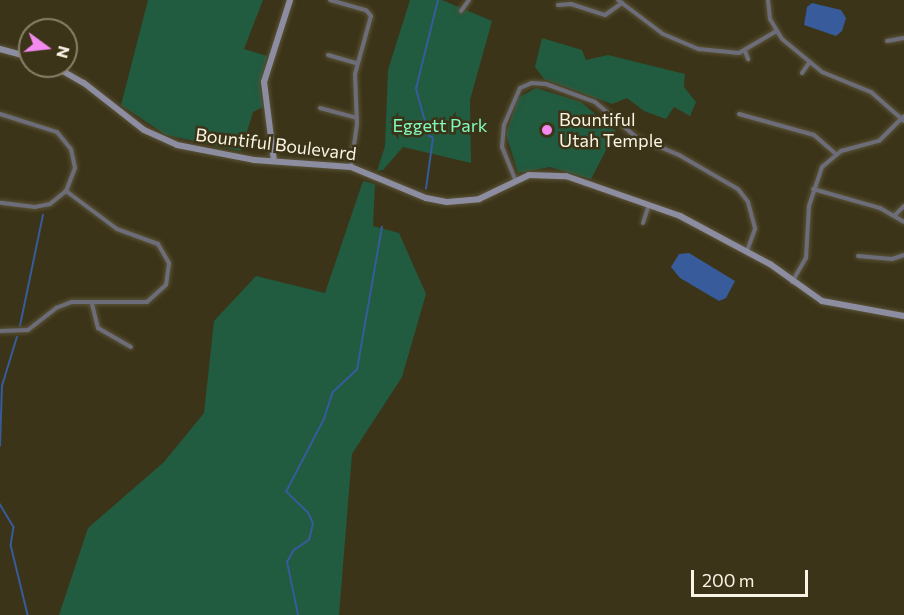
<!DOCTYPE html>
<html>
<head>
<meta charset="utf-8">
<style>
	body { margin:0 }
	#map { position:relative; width:904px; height:615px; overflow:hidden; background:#3c3418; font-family:Commissioner,sans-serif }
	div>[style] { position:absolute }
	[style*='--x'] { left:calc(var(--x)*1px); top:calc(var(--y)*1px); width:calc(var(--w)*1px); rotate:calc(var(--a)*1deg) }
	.green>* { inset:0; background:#215b40 }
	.water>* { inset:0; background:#375b9b }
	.stream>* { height:1.5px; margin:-0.75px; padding:0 0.75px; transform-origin:0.75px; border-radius:0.75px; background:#375b9b }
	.roads { filter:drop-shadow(0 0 2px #5a5338) drop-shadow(0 0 2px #5a5338) }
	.street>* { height:4px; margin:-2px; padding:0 2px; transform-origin:2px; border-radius:2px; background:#6d6d7a }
	.secondary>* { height:6px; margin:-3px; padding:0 3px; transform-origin:3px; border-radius:3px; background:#8d8da1 }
	.dots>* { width:16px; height:16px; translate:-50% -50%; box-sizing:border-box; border:3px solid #3c3418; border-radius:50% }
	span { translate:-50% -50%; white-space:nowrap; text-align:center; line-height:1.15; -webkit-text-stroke:5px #3c3418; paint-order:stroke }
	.poi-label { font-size:18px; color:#f9f4e3 }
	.left { translate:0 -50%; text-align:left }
	.park-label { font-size:18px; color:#81fcbf }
	.street-label { font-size:18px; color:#f9f4e3 }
	.north { position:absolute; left:18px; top:18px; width:60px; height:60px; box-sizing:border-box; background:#3c3418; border:2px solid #888169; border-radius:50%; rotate:105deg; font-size:16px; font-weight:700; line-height:24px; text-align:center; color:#f9f4e3 }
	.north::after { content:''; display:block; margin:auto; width:21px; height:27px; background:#f489f0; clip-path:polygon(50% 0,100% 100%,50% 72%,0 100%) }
	.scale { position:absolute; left:691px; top:570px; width:117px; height:27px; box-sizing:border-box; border:3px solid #f9f4e3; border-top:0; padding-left:8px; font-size:18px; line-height:21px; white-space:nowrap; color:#f9f4e3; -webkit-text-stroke:4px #3c3418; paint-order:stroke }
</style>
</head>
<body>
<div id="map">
	<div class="green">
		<i style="clip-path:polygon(148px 0,263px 0,244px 49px,267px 56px,260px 85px,263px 107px,253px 112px,241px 151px,166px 135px,121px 105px)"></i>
		<i style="clip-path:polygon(410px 0,442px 0,492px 21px,470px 100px,471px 163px,403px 147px,383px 170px,377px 171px,385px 146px,388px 70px)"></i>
		<i style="clip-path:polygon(542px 38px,582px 50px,586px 60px,608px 55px,685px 74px,684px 87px,696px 102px,690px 116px,674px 107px,666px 119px,644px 111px,627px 98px,612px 104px,544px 79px,535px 67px)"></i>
		<i style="clip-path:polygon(536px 88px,581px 102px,616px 131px,591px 179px,550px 167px,518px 173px,506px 134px,518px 98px)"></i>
		<i style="clip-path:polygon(363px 181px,375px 184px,373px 226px,399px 233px,426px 294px,402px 377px,352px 454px,339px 615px,59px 615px,88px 528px,164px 462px,204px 413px,214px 321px,256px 276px,325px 293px)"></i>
	</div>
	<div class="water">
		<i style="clip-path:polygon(812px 3px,841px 10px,846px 18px,842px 31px,836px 36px,804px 25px,807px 7px)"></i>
		<i style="clip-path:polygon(689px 253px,735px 281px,726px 298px,719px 301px,680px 278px,671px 267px,679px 254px)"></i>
	</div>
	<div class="stream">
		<i style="--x:426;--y:189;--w:51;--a:-82.2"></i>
		<i style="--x:433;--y:138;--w:4;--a:-153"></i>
		<i style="--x:429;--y:136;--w:49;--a:-105.5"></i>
		<i style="--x:416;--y:89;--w:92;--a:-76.1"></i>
		<i style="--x:20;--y:326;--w:113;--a:-78.3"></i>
		<i style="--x:0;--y:446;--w:60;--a:-88.1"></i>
		<i style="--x:2;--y:386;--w:51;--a:-73"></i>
		<i style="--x:0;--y:504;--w:27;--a:59"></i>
		<i style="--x:14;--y:527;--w:18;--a:99"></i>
		<i style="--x:11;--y:545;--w:72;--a:76.3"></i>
		<i style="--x:298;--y:615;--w:54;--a:-101.7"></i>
		<i style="--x:287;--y:562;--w:14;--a:-60"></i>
		<i style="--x:294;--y:550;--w:18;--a:-34"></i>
		<i style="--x:309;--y:540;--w:16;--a:-76"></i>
		<i style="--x:313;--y:524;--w:12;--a:-114"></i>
		<i style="--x:308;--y:513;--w:30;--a:-136"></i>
		<i style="--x:286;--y:492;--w:82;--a:-62.5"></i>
		<i style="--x:324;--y:419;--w:28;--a:-72"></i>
		<i style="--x:333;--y:392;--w:33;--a:-43"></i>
		<i style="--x:357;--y:370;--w:145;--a:-80.1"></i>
	</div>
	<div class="roads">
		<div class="street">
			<i style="--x:330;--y:0;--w:37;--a:16"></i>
			<i style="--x:366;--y:10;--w:8;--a:50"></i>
			<i style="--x:371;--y:16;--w:60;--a:105.4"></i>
			<i style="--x:355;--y:74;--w:50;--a:87.7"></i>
			<i style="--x:357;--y:124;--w:42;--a:98.1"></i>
			<i style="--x:618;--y:0;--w:56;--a:37.1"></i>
			<i style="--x:663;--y:34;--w:39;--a:23"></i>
			<i style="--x:699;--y:49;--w:40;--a:5.7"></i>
			<i style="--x:739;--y:53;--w:42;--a:-30.3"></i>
			<i style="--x:768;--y:0;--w:19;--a:84"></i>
			<i style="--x:770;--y:19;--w:23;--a:59"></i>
			<i style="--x:782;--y:39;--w:52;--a:39.5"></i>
			<i style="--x:822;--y:72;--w:53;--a:22.2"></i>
			<i style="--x:871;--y:92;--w:44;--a:41.3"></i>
			<i style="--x:558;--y:5;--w:13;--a:-4"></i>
			<i style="--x:571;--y:4;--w:36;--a:18"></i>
			<i style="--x:605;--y:15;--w:21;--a:-35"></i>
			<i style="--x:461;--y:11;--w:14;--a:-54"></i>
			<i style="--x:887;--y:41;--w:17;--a:-10"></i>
			<i style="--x:745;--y:51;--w:9;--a:69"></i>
			<i style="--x:328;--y:55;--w:29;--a:16"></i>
			<i style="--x:802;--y:73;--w:12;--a:-55"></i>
			<i style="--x:320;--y:108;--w:38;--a:15"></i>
			<i style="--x:0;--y:114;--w:60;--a:17.5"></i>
			<i style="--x:57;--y:132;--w:22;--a:51"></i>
			<i style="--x:71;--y:149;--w:19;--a:78"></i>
			<i style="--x:75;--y:168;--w:25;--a:111"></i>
			<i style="--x:66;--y:191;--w:21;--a:141"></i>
			<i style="--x:50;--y:204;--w:15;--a:169"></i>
			<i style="--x:35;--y:207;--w:35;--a:-173"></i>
			<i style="--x:739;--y:114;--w:78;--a:15.6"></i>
			<i style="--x:814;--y:135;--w:29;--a:41"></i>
			<i style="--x:515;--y:179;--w:35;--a:-112"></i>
			<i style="--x:502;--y:147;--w:22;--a:-85"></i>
			<i style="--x:504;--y:125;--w:40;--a:-66.6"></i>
			<i style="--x:520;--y:88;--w:13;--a:-23"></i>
			<i style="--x:532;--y:83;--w:14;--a:4"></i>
			<i style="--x:546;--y:84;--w:52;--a:20.2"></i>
			<i style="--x:595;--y:102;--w:54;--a:40.5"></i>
			<i style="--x:636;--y:137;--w:47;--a:22.7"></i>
			<i style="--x:679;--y:155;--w:68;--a:30"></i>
			<i style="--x:738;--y:189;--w:16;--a:52"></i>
			<i style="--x:748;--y:202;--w:28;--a:75"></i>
			<i style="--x:755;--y:229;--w:23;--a:110"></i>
			<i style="--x:813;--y:189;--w:70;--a:15.8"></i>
			<i style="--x:880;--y:208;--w:28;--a:30"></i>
			<i style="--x:895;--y:215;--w:13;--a:-45"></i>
			<i style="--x:643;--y:223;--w:19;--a:-72"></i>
			<i style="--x:858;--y:256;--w:34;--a:5"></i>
			<i style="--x:892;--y:259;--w:13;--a:-18"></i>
			<i style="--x:792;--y:282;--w:28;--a:-60"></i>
			<i style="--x:806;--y:258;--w:52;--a:-86.7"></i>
			<i style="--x:809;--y:206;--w:41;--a:-71.6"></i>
			<i style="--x:822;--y:167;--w:25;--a:-40"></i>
			<i style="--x:841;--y:151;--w:39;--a:-15"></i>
			<i style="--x:879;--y:141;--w:35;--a:-45"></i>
			<i style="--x:92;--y:304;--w:25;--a:76"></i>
			<i style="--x:98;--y:328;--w:38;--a:30"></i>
			<i style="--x:0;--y:331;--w:28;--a:-2"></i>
			<i style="--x:28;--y:330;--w:36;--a:-38"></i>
			<i style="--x:56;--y:308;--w:17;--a:-21"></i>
			<i style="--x:72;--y:302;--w:75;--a:0"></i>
			<i style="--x:147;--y:302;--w:25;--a:-42"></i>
			<i style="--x:166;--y:285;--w:22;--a:-82"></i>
			<i style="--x:169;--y:263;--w:22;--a:-120"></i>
			<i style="--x:158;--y:244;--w:44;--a:-159.9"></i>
			<i style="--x:117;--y:229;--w:64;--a:-143.3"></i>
		</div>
		<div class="secondary">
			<i style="--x:0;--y:49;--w:31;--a:15"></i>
			<i style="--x:54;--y:66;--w:34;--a:30"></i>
			<i style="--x:84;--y:83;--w:76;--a:38.1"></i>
			<i style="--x:144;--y:130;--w:36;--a:24"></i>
			<i style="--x:177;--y:145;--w:78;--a:11"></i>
			<i style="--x:254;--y:160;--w:97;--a:4.1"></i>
			<i style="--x:351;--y:167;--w:81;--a:22.5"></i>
			<i style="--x:426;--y:198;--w:21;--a:11"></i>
			<i style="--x:447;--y:202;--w:32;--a:-5"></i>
			<i style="--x:479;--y:199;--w:55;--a:-25.6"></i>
			<i style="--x:529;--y:175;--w:37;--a:2"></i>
			<i style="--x:566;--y:176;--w:121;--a:19.3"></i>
			<i style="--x:680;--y:216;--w:102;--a:28.1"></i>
			<i style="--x:770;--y:264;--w:64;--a:35.4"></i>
			<i style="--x:822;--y:301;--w:83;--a:10.4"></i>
			<i style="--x:274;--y:161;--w:80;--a:-97.2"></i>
			<i style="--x:264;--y:82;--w:86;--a:-72.4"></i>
		</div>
	</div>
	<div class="dots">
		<i style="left:547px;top:130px;background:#f489f0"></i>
	</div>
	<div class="poi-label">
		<span class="left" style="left:559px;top:130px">Bountiful<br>Utah Temple</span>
	</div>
	<div class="park-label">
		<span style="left:440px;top:125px">Eggett Park</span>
	</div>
	<div class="street-label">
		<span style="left:276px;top:144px;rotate:7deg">Bountiful Boulevard</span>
	</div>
	<div class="north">N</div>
	<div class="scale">200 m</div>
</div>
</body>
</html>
